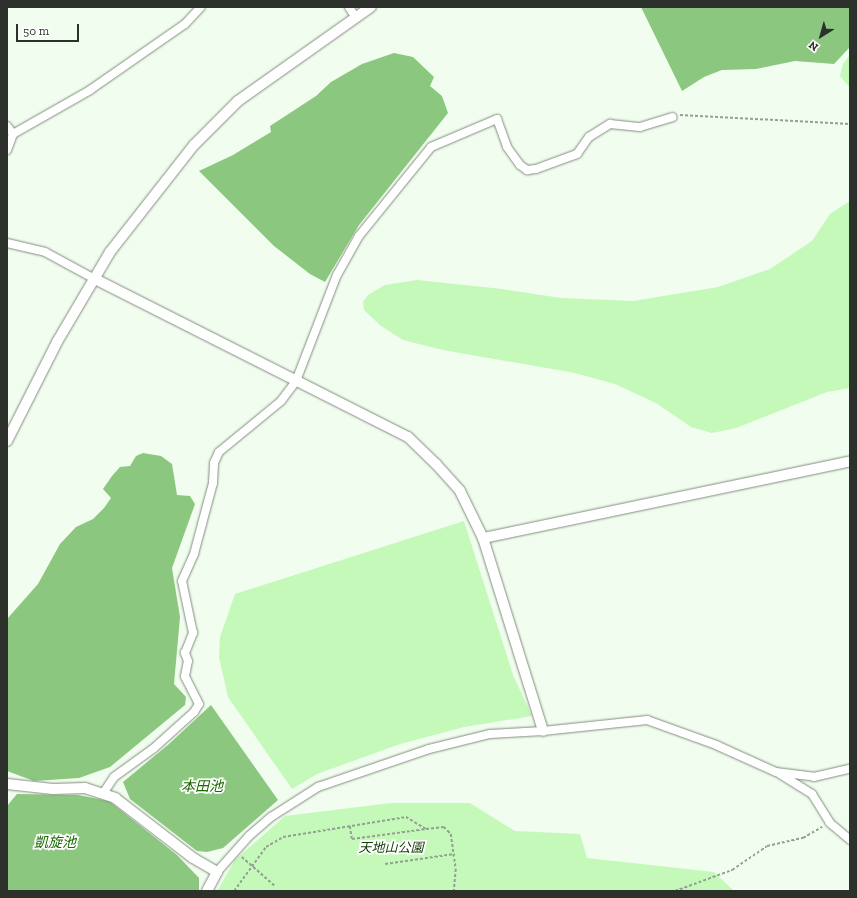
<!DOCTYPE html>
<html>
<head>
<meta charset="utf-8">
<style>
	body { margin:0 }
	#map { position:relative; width:857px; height:898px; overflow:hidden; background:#f1fdee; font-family:"Zilla Slab","Noto Sans JP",serif }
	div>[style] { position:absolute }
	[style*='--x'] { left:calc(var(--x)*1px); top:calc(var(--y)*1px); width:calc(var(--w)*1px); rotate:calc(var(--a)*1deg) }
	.green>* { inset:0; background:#c4f9b9 }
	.water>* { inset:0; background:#8bc77f }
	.path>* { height:1.5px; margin-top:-0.75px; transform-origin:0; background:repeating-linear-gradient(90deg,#969f94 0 3px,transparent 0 5px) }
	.roads { filter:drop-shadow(0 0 1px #828d80) drop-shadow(0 0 1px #828d80) }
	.minor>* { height:8px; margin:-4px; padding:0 4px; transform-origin:4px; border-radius:4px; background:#fff }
	.tertiary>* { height:10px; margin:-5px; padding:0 5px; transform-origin:5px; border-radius:5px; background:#fff }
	span { translate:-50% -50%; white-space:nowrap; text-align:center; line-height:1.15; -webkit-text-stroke:3.5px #fff; paint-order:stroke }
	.park-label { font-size:13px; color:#113a07; font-style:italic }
	.water-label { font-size:14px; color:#1a6a00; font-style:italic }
	.frame { position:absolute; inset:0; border:8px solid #2c312b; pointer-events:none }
	.north { position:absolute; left:801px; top:16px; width:40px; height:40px; -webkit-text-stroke:3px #fff; paint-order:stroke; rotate:217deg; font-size:11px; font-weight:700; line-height:16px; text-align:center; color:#2c312b }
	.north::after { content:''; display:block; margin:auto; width:14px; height:18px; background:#2c312b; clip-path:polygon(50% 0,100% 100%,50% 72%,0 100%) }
	.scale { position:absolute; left:16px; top:24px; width:63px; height:18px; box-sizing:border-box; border:2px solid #2c312b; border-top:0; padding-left:5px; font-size:12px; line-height:14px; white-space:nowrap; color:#2c312b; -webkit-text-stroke:3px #fff; paint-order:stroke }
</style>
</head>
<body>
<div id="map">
	<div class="green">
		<i style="clip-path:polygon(850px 55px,850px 88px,840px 76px,843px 64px)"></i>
		<i style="clip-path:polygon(850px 201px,850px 388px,827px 392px,736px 428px,712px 433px,691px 427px,656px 403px,615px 384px,575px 373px,443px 350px,403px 340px,381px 326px,364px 310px,363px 302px,368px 295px,385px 285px,417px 280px,502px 289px,561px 298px,633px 301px,718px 287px,770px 269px,812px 241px,830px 214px)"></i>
		<i style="clip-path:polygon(464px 521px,513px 675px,532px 716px,464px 727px,400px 744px,317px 774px,292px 789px,228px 697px,219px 657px,220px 637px,235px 594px)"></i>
		<i style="clip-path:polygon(391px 803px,470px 803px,515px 831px,580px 834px,587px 858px,714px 872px,734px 891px,217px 891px,235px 860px,285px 816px)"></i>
	</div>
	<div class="water">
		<i style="clip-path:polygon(641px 7px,850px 7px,850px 47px,834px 64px,795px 61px,756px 69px,722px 70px,704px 77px,682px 91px)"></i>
		<i style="clip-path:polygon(394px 53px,413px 57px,434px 77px,430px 86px,442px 96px,448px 113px,359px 225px,325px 282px,310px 274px,274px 246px,199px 171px,233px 155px,271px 132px,270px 126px,316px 96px,331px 82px,362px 64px)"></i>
		<i style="clip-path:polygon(143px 453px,161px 456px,172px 464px,177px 495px,190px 496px,195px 504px,172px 568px,180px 617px,174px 684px,186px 697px,185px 705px,110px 767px,79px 778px,34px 781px,7px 771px,7px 619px,38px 584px,60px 544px,76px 527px,93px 519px,104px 508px,111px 498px,103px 489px,112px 476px,120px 467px,130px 466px,136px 456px)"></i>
		<i style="clip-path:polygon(211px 705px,278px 800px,223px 848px,207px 852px,197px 851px,130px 799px,123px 782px,169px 744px)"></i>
		<i style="clip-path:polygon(17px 794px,78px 795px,109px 801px,177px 855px,199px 878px,199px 891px,7px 891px,7px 806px)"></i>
	</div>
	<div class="path">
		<i style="--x:680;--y:115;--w:170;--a:3"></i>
		<i style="--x:350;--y:826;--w:13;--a:81"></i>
		<i style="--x:352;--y:839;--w:75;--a:-7.7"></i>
		<i style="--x:242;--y:857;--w:44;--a:41.3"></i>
		<i style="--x:385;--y:864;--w:70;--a:-8.2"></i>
		<i style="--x:234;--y:891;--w:54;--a:-54"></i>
		<i style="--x:266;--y:847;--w:20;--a:-30"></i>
		<i style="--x:283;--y:837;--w:125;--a:-9.2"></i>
		<i style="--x:406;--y:817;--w:23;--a:31"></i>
		<i style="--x:426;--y:829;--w:18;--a:-6"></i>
		<i style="--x:444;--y:827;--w:10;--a:45"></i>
		<i style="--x:451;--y:834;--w:35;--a:82"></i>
		<i style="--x:456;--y:869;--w:22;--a:95"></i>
		<i style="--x:675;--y:891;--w:61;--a:-20.2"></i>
		<i style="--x:732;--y:870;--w:42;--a:-34.4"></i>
		<i style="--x:767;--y:846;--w:37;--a:-13"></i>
		<i style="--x:803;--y:838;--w:22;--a:-30"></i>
	</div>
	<div class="roads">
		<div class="minor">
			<i style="--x:349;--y:7;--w:13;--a:58"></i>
			<i style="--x:7;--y:126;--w:10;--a:53"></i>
			<i style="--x:7;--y:150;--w:17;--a:-69"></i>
			<i style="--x:13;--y:134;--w:89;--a:-29.7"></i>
			<i style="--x:90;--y:90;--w:116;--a:-34.8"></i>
			<i style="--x:185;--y:24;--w:23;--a:-47"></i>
			<i style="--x:7;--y:243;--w:39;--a:13"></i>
			<i style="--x:45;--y:252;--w:55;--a:28.4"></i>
			<i style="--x:780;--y:774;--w:38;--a:32"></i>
			<i style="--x:812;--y:794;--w:34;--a:58"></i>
			<i style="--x:830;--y:823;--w:26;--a:40"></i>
			<i style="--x:104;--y:792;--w:18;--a:-56"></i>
			<i style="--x:114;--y:777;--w:49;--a:-35.9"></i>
			<i style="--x:154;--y:748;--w:54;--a:-42"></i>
			<i style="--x:194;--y:712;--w:9;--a:-58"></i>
			<i style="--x:199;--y:704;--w:31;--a:-117"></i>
			<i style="--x:185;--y:676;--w:15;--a:-79"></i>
			<i style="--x:188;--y:661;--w:9;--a:-111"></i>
			<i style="--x:185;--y:653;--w:22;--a:-68"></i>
			<i style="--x:193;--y:633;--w:53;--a:-101.9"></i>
			<i style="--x:182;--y:581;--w:30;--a:-66"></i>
			<i style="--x:194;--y:554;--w:31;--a:-75"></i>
			<i style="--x:202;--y:524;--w:42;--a:-75"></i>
			<i style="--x:213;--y:483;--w:20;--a:-87"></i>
			<i style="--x:214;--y:463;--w:12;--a:-66"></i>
			<i style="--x:219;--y:452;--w:80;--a:-39.4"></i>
			<i style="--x:281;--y:401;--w:25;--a:-53"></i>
			<i style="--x:296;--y:381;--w:114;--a:-68.9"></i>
			<i style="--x:337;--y:275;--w:45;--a:-60.6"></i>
			<i style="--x:359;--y:236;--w:114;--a:-51"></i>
			<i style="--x:431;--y:147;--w:72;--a:-23"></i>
			<i style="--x:497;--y:119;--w:30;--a:70"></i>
			<i style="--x:507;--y:147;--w:22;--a:54"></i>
			<i style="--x:520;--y:165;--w:9;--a:36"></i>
			<i style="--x:527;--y:170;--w:9;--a:-6"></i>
			<i style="--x:536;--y:169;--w:44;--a:-20.1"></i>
			<i style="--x:577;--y:154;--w:21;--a:-55"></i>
			<i style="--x:589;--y:137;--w:25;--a:-32"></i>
			<i style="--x:610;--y:124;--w:30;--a:6"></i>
			<i style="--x:640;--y:127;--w:34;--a:-17"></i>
			<i style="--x:217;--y:872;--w:48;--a:-48.4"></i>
			<i style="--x:249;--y:836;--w:29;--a:-41"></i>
			<i style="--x:271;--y:817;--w:56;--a:-32.6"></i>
			<i style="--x:318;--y:787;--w:117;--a:-18.9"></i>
			<i style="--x:429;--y:749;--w:63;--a:-13.8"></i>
			<i style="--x:490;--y:734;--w:53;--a:-3.2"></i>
			<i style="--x:543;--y:731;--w:105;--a:-6"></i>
			<i style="--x:647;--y:720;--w:73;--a:19.9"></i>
			<i style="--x:716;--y:745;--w:66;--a:24.2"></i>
			<i style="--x:776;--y:772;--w:38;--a:7"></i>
			<i style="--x:814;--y:777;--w:37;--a:-13"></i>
		</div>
		<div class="tertiary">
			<i style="--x:93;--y:278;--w:353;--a:26.8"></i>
			<i style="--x:408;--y:437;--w:39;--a:44"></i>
			<i style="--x:436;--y:464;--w:36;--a:48"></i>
			<i style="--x:460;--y:491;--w:52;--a:63.9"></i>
			<i style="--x:483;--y:538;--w:202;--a:72.7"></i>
			<i style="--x:7;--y:441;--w:111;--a:-63.2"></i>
			<i style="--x:57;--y:342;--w:104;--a:-59.5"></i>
			<i style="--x:110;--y:252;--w:136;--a:-51.9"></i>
			<i style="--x:194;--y:145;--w:62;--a:-45"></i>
			<i style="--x:238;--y:101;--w:163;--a:-35.3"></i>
			<i style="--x:483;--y:538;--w:375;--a:-11.8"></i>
			<i style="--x:7;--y:784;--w:46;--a:6.2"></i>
			<i style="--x:53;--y:789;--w:32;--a:-2"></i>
			<i style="--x:85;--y:788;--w:32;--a:18"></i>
			<i style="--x:115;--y:798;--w:98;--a:37.6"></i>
			<i style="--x:193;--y:858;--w:28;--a:30"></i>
			<i style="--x:217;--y:872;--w:21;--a:118"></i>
		</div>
	</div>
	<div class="park-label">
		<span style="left:391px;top:848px">天地山公園</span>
	</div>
	<div class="water-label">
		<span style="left:202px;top:787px">本田池</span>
		<span style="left:55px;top:843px">凱旋池</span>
	</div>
	<div class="frame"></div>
	<div class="north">N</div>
	<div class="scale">50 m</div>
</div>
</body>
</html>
